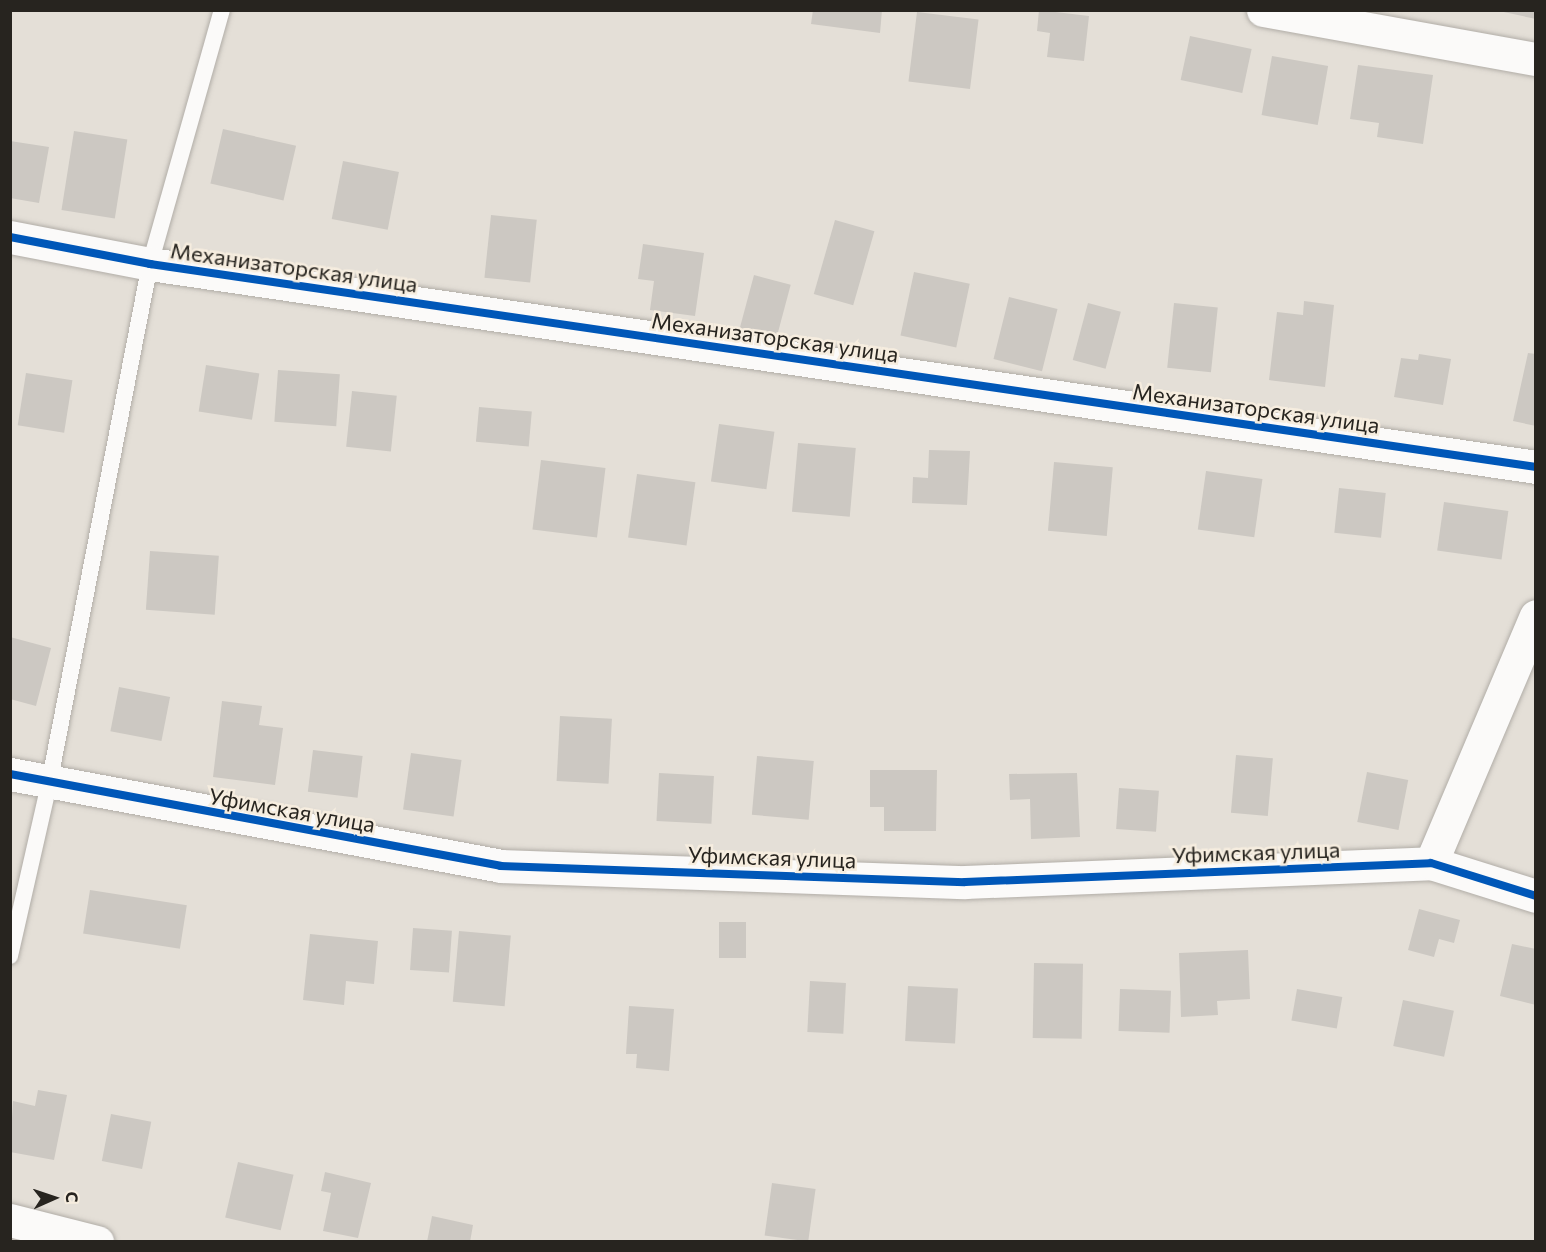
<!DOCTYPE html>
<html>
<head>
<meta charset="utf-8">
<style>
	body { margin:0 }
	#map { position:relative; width:1546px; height:1252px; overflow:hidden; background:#e4dfd7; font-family:Commissioner,sans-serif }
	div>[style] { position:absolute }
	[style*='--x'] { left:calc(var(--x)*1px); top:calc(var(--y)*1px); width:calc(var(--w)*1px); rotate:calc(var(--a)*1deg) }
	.building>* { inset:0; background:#ccc8c2; transform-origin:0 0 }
	.roads { filter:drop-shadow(0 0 2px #b1ada7) drop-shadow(0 0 2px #b1ada7) }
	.lane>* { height:16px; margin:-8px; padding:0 8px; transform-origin:8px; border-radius:8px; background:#fbfaf9 }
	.street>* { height:33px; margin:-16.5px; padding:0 16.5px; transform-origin:16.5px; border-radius:16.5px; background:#fbfaf9 }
	.secondary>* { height:33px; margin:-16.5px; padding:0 16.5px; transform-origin:16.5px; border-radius:16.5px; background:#fbfaf9 }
	.cycleway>* { height:8px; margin:-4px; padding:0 4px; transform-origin:4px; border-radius:4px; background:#0057b8 }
	span { translate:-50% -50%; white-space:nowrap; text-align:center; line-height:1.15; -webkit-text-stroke:5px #f6eddf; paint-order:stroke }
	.street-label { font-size:22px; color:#27241f }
	.frame { position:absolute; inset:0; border:12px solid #27241f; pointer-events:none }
	.north { position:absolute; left:24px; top:1168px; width:60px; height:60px; -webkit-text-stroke:4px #f6eddf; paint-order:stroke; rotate:87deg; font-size:16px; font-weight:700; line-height:24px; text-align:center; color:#27241f }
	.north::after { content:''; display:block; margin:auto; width:21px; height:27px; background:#27241f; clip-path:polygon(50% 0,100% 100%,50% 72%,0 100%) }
</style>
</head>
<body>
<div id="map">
	<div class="building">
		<i style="clip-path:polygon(813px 10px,882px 10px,880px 33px,811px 24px)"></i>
		<i style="clip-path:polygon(1039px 10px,1089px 16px,1084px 61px,1047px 57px,1050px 33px,1037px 31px)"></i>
		<i style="clip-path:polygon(1499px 10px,1536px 10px,1536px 19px,1499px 11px)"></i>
		<i style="left:917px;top:12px;width:62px;height:70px;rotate:7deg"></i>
		<i style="left:1190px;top:36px;width:63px;height:45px;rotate:12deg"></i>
		<i style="left:1272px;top:56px;width:57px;height:60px;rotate:10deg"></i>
		<i style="clip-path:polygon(1358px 65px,1433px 75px,1423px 144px,1377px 137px,1379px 123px,1350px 119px)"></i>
		<i style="left:223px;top:129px;width:75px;height:56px;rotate:13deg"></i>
		<i style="left:74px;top:131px;width:54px;height:80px;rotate:9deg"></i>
		<i style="clip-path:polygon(10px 141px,49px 147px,39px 203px,10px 198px)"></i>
		<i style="left:343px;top:161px;width:57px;height:59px;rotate:11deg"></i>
		<i style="left:491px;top:215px;width:46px;height:63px;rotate:6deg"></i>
		<i style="left:835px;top:220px;width:41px;height:77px;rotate:16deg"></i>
		<i style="clip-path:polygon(643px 244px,704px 253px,695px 316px,650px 310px,654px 281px,638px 279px)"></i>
		<i style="left:914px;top:272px;width:57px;height:65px;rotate:12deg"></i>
		<i style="left:754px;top:275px;width:38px;height:55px;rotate:15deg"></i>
		<i style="left:1009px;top:297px;width:50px;height:64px;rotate:14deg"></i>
		<i style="clip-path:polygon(1304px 301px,1334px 305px,1325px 387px,1269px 380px,1277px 312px,1303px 315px)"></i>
		<i style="left:1088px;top:303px;width:34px;height:59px;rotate:15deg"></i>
		<i style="left:1174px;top:303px;width:44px;height:65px;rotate:6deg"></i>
		<i style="clip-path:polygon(1528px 353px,1536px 354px,1536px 426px,1513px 421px)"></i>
		<i style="clip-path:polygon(1419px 354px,1451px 359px,1443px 405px,1394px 397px,1401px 358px,1418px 360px)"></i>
		<i style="left:206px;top:365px;width:54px;height:47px;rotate:9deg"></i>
		<i style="left:278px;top:370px;width:62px;height:52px;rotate:4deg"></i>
		<i style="left:26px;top:373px;width:47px;height:53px;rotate:9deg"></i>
		<i style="left:352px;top:391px;width:45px;height:56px;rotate:6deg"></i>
		<i style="left:479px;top:407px;width:53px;height:35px;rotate:5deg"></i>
		<i style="left:719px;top:424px;width:56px;height:58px;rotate:8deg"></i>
		<i style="left:798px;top:443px;width:58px;height:69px;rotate:5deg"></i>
		<i style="clip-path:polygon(929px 450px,970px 451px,967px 505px,912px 503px,913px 477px,928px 478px)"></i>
		<i style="left:541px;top:460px;width:65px;height:70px;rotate:7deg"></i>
		<i style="left:1054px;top:462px;width:59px;height:69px;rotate:5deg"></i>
		<i style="left:1206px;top:471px;width:57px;height:59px;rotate:8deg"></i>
		<i style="left:637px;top:474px;width:59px;height:64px;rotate:8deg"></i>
		<i style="left:1339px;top:488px;width:47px;height:45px;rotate:6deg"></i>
		<i style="left:1444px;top:502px;width:65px;height:49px;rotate:8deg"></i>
		<i style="left:150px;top:551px;width:69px;height:59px;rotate:4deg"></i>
		<i style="clip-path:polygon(10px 637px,51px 648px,36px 706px,10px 699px)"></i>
		<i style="left:119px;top:687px;width:52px;height:45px;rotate:11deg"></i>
		<i style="clip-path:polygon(222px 701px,262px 706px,259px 725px,283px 728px,275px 785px,213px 777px)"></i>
		<i style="left:560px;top:716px;width:52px;height:65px;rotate:3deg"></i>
		<i style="left:313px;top:750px;width:50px;height:42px;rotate:7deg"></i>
		<i style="left:411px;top:753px;width:51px;height:57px;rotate:8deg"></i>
		<i style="left:1236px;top:755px;width:37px;height:58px;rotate:5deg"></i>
		<i style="left:757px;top:756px;width:57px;height:59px;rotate:5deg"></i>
		<i style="clip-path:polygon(870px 770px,937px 770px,936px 831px,884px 831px,884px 807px,870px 807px)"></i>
		<i style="left:1367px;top:772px;width:42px;height:51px;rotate:11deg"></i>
		<i style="left:659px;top:773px;width:55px;height:48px;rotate:3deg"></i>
		<i style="clip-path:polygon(1077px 773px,1080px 837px,1031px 839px,1030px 799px,1010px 800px,1009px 774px)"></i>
		<i style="left:1119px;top:788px;width:40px;height:41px;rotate:4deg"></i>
		<i style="left:90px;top:890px;width:98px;height:44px;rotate:9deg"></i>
		<i style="clip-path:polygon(1419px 909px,1460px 920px,1454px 943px,1439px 939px,1434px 957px,1408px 950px)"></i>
		<i style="left:719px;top:922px;width:27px;height:36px"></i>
		<i style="left:413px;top:928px;width:39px;height:42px;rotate:4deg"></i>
		<i style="left:459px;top:931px;width:52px;height:71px;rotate:5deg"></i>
		<i style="clip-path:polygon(310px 934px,378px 941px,374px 984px,346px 981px,344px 1005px,303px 1000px)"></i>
		<i style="clip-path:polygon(1512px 944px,1536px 949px,1536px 1005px,1500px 996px)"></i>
		<i style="clip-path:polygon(1248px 950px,1250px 999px,1217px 1001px,1218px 1015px,1181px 1017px,1179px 953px)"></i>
		<i style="left:1034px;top:963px;width:49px;height:75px;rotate:1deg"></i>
		<i style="left:810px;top:981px;width:36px;height:51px;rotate:3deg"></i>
		<i style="left:908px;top:986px;width:50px;height:55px;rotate:3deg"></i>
		<i style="left:1120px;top:989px;width:51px;height:42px;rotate:2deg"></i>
		<i style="left:1297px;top:989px;width:46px;height:32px;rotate:10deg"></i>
		<i style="left:1403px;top:1000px;width:52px;height:47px;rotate:12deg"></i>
		<i style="clip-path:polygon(629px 1006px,674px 1009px,669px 1071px,636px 1068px,637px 1054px,626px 1054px)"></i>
		<i style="clip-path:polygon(38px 1090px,67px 1095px,54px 1160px,10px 1152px,13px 1101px,35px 1106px)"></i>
		<i style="left:111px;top:1114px;width:41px;height:48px;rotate:11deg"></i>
		<i style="left:238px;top:1162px;width:57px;height:57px;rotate:13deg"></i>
		<i style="clip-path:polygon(325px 1172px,371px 1183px,358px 1238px,323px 1231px,331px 1193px,321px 1191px)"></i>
		<i style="left:772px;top:1183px;width:44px;height:53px;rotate:8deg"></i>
		<i style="clip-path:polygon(432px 1216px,473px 1225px,470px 1242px,427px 1242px)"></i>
	</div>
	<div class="roads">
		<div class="lane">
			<i style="--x:10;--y:956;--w:176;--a:-77.2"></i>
			<i style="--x:49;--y:784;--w:530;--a:-79.01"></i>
			<i style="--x:150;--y:264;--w:264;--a:-74.2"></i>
		</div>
		<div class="street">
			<i style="--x:1263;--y:10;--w:277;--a:10.2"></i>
			<i style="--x:10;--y:237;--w:143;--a:10.9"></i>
			<i style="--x:150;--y:264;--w:1401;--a:8.33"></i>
			<i style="--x:10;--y:774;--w:499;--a:10.6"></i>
			<i style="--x:500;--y:866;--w:465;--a:2"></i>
			<i style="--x:965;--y:882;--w:466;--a:-2.3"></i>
			<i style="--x:1431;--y:863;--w:110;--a:17.4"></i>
			<i style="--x:1431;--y:863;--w:268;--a:-67"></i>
		</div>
		<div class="secondary">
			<i style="--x:10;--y:1220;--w:90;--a:14.2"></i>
		</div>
	</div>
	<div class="cycleway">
		<i style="--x:10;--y:237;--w:143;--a:10.9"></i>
		<i style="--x:150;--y:264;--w:1401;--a:8.33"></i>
		<i style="--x:10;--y:774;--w:499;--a:10.6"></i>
		<i style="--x:500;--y:866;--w:465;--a:2"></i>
		<i style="--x:965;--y:882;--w:466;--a:-2.3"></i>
		<i style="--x:1431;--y:863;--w:110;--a:17.4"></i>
	</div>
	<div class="street-label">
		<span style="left:294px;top:267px;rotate:8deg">Механизаторская улица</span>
		<span style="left:775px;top:337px;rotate:8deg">Механизаторская улица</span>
		<span style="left:1256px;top:408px;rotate:8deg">Механизаторская улица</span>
		<span style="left:292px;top:810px;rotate:10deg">Уфимская улица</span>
		<span style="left:1256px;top:852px;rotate:-2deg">Уфимская улица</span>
		<span style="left:772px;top:857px;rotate:2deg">Уфимская улица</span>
	</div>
	<div class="frame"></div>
	<div class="north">С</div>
</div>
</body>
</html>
